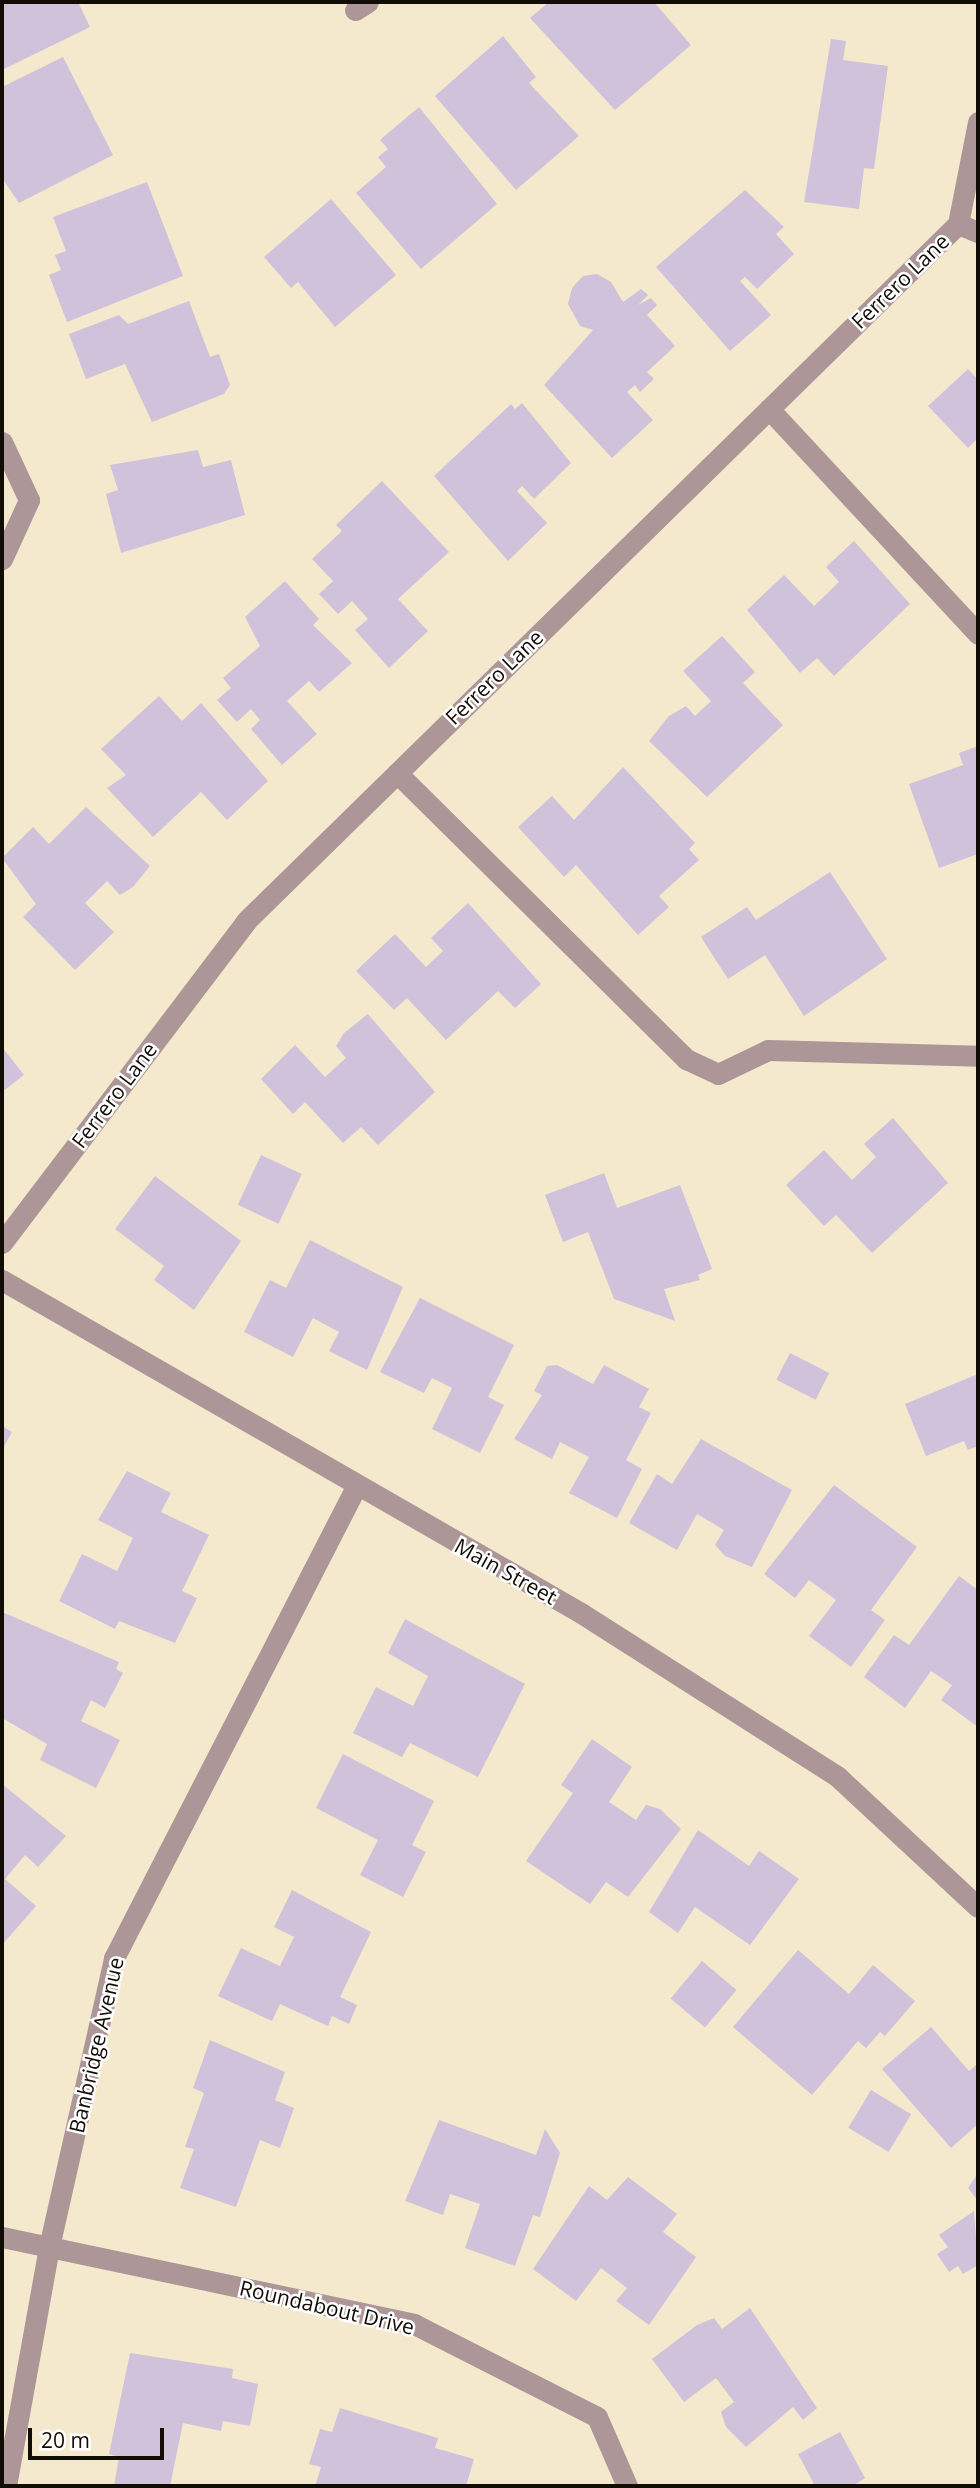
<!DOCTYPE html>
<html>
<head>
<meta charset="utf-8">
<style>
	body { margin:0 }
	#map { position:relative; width:980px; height:2488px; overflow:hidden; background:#f4e9cd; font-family:"Open Sans",sans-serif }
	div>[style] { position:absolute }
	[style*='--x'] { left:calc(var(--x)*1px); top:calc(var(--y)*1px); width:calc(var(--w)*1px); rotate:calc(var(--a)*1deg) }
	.building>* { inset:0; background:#d0c2db; transform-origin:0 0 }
	.minor>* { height:21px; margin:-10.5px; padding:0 10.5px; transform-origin:10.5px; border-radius:10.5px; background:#ad9698 }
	span { translate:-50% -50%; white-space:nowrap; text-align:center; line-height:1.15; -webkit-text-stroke:5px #fff; paint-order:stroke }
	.street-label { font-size:21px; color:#110d04 }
	.frame { position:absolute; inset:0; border:4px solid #110d04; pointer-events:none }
	.scale { position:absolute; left:28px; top:2428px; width:136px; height:32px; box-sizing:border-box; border:4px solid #110d04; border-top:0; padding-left:9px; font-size:21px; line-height:24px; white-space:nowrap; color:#110d04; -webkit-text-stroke:5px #fff; paint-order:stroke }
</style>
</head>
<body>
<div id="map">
	<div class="building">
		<i style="clip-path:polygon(2px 2px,78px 2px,90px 27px,2px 70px)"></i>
		<i style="clip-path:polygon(549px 2px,654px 2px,691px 45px,615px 110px,530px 18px)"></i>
		<i style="clip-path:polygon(503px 36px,536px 77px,529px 83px,579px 136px,516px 190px,435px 96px)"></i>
		<i style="clip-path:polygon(831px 39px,846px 41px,843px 60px,888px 66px,874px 169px,864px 168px,859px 209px,804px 202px)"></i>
		<i style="clip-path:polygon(63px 57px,113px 155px,19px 203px,2px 178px,2px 87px)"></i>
		<i style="clip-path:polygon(419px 107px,497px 204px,421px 269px,356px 193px,386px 167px,378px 157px,388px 149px,380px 140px)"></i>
		<i style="clip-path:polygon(147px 182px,183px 276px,67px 322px,49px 275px,61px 270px,55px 255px,66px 251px,53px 217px)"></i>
		<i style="clip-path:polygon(745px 190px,784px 227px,776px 234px,794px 254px,757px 289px,745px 277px,740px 281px,771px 315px,730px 351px,656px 267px)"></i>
		<i style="clip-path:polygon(331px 199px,396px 275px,335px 327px,298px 282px,291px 288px,264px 257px)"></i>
		<i style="clip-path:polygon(597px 274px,611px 282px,623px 302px,641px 289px,648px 295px,638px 305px,651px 298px,657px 305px,647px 315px,675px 346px,647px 372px,654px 379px,640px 392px,635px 385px,627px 392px,653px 420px,612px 458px,544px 385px,593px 330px,580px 326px,568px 304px,572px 288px,583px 276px)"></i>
		<i style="clip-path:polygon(189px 301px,210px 357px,219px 354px,230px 385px,224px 394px,152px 422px,125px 364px,86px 379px,69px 334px,119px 315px,128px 324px)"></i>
		<i style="clip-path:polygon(968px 369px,978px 380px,978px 438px,968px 448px,928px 406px)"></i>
		<i style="clip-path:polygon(522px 403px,571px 463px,534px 499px,522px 486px,517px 491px,547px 523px,508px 561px,434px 476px,511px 404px,515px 409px)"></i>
		<i style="clip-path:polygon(198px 450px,203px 467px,231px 460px,245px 515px,121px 553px,106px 494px,118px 490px,110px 465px)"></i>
		<i style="clip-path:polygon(382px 481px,449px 552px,398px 599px,428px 631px,389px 668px,355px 630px,368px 619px,352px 601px,338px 614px,319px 594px,333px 581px,312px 559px,342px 531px,336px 525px)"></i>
		<i style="clip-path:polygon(854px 541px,910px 604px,834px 676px,817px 658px,800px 673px,747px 610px,784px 575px,814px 606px,839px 582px,826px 567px)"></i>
		<i style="clip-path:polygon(285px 581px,319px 619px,313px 625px,352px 663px,319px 692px,309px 681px,287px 701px,317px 734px,282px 765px,251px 729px,260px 720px,251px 709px,237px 722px,217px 700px,231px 688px,223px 678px,260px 646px,245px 617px)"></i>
		<i style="clip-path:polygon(722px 636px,755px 672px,743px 683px,783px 725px,707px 797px,649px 741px,669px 716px,686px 706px,695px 716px,711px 701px,683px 671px)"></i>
		<i style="clip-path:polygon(159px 696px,182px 721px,201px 703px,268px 781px,227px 820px,201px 792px,153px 837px,107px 788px,126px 775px,101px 749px)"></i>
		<i style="clip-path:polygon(978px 746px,978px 854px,939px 868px,909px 784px,963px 765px,959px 753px)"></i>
		<i style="clip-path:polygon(623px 767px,695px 843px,689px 849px,699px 860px,659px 896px,669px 907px,638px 935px,576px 865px,564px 877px,518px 827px,552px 796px,574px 820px)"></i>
		<i style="clip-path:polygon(86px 807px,150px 866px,133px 887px,120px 895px,107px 881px,85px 903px,114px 932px,75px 970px,23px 917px,36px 904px,2px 858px,33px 827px,49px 844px)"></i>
		<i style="clip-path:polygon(830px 872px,887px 959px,804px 1016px,765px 955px,728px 979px,701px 937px,747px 907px,756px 920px)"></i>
		<i style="clip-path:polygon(468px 903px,541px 984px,515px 1008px,498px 991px,446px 1040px,407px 998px,394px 1010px,356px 971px,395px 934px,426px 967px,443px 951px,431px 938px)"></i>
		<i style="clip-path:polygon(368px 1014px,435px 1092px,378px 1145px,361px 1127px,343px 1143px,305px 1102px,293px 1114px,261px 1079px,295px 1045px,325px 1077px,346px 1058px,336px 1046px,344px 1033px)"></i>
		<i style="clip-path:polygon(2px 1047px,24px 1075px,2px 1092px)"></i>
		<i style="clip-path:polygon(893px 1118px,948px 1183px,872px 1253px,836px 1215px,824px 1226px,786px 1185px,824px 1150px,852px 1180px,876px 1157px,864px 1144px)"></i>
		<i style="left:261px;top:1155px;width:45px;height:55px;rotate:25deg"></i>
		<i style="clip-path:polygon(604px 1173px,617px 1208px,680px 1185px,712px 1269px,698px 1275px,700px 1280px,664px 1289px,675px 1321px,614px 1299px,588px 1232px,563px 1242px,545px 1195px)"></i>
		<i style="clip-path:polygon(155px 1176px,241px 1241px,194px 1310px,154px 1280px,164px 1266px,115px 1229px)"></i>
		<i style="clip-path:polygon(310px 1240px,403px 1287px,367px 1370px,329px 1351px,339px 1332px,313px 1318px,293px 1357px,244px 1332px,270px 1280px,286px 1288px)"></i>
		<i style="clip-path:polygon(420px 1298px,514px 1345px,488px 1397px,504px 1405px,480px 1453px,432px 1429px,452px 1388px,432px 1378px,424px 1393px,380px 1372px)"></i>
		<i style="left:790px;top:1353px;width:44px;height:30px;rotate:27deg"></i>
		<i style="clip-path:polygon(557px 1365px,593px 1384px,604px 1365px,649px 1389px,639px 1407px,651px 1413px,626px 1460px,642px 1469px,617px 1518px,569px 1493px,589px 1457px,560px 1442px,552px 1459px,514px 1439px,542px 1395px,534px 1391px,547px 1366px)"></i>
		<i style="clip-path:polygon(978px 1374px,978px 1446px,968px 1450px,964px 1441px,926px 1456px,905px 1404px)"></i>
		<i style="clip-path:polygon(2px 1426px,12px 1432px,2px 1450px)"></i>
		<i style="clip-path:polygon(701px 1439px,792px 1490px,752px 1567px,725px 1556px,715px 1545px,724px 1530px,697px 1514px,677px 1550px,629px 1523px,657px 1474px,672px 1484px)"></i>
		<i style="clip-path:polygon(127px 1471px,171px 1493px,161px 1512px,209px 1535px,182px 1591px,197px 1598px,175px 1643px,119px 1621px,115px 1629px,59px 1601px,82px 1554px,117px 1571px,133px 1538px,98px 1520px)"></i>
		<i style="clip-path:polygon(834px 1485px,917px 1547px,871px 1610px,885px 1620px,851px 1667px,809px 1636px,836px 1600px,809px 1580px,795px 1598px,764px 1574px)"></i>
		<i style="clip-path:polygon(959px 1576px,978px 1590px,978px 1727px,941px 1700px,952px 1685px,931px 1671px,905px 1708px,864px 1677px,894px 1635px,909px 1645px)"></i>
		<i style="clip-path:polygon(2px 1612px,119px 1662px,116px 1669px,123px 1673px,105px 1708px,91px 1700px,81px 1721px,120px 1740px,96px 1788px,40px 1760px,47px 1744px,2px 1718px)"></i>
		<i style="clip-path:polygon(405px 1619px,525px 1684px,478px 1777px,410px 1743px,402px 1757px,353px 1733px,376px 1687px,413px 1706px,428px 1676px,388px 1653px)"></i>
		<i style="clip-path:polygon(592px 1739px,632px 1767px,609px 1802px,636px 1820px,646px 1805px,660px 1809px,681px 1829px,628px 1897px,606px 1882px,590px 1904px,526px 1861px,573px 1793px,561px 1785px)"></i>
		<i style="clip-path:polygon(343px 1754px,434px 1801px,412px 1845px,426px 1852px,403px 1897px,360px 1875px,378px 1840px,316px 1808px)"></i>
		<i style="clip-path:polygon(2px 1784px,66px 1836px,38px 1867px,25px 1855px,5px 1879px,36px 1906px,2px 1945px)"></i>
		<i style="clip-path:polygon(698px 1830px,749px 1866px,759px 1851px,799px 1879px,750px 1945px,695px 1907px,678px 1933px,649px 1912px)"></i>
		<i style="clip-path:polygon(292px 1890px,371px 1932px,340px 1997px,357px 2005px,349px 2024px,332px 2016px,328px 2026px,280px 2004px,272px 2021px,218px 1996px,241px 1948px,280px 1966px,294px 1937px,274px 1927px)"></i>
		<i style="clip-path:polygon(798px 1950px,849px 1994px,873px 1965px,915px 2001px,885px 2036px,880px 2032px,866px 2048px,858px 2041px,812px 2095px,733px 2027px)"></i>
		<i style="left:702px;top:1961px;width:45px;height:49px;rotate:40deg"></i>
		<i style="clip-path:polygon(931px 2027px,969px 2071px,978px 2063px,978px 2124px,951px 2148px,882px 2069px)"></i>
		<i style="clip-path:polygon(210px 2040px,285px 2072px,275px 2100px,294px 2108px,280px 2148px,260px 2140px,236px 2207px,180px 2188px,194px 2149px,185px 2147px,204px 2093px,193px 2088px)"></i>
		<i style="left:871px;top:2090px;width:47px;height:44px;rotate:31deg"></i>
		<i style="clip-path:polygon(439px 2120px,536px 2155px,545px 2129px,560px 2153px,540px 2217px,533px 2215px,515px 2266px,465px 2248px,480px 2204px,450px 2194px,443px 2215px,405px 2201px)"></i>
		<i style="clip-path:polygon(978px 2173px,978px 2201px,968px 2188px)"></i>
		<i style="clip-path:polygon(628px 2177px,677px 2214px,663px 2232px,696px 2257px,649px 2325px,616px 2301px,627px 2288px,601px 2268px,576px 2301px,533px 2269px,589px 2186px,607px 2200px)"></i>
		<i style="clip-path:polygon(974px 2211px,978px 2265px,963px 2274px,958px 2266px,949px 2272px,937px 2254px,948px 2247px,939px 2235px)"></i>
		<i style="clip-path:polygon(750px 2308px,817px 2408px,803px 2420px,793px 2407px,746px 2447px,726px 2427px,721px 2412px,734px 2402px,716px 2378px,684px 2402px,652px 2359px,697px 2325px,714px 2318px,722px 2329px)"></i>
		<i style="clip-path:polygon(130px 2353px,233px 2369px,232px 2378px,258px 2384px,250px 2426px,223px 2421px,221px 2431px,183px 2423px,170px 2486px,114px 2486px,119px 2457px,109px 2454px)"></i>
		<i style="clip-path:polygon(340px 2408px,438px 2438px,435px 2448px,474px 2459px,466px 2486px,315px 2486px,321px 2467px,309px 2464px,320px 2429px,332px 2432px)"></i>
		<i style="clip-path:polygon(840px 2432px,865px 2478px,853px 2486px,815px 2486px,798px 2454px)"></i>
	</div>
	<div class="minor">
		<i style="--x:355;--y:10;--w:15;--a:-32"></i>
		<i style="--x:958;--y:224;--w:22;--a:22"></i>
		<i style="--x:769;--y:409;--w:307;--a:47.1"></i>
		<i style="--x:2;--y:442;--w:64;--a:65"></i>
		<i style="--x:29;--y:500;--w:65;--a:114.6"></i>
		<i style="--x:397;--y:773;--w:407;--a:44.7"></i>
		<i style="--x:686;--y:1059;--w:35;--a:25"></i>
		<i style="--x:718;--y:1074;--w:55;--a:-25.6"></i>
		<i style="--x:768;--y:1050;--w:210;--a:1.6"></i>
		<i style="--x:2;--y:1243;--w:404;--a:-52.8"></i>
		<i style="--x:246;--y:921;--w:996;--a:-44.39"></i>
		<i style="--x:958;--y:224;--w:104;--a:-78.9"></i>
		<i style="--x:2;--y:1280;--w:668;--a:29.9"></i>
		<i style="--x:581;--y:1613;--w:305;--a:32.5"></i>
		<i style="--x:838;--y:1777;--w:191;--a:42.9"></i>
		<i style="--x:2;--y:2237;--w:421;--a:11.9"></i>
		<i style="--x:414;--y:2324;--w:205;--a:26.9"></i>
		<i style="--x:597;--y:2417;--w:75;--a:66.5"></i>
		<i style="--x:6;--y:2486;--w:243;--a:-79.8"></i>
		<i style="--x:49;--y:2247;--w:296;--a:-77.3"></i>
		<i style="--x:114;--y:1958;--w:530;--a:-62.81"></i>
	</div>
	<div class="street-label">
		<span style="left:900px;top:281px;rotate:-44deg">Ferrero Lane</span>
		<span style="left:494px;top:677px;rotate:-44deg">Ferrero Lane</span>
		<span style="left:114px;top:1095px;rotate:-53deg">Ferrero Lane</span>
		<span style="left:506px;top:1571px;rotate:29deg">Main Street</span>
		<span style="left:96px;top:2045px;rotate:-77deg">Banbridge Avenue</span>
		<span style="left:327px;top:2307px;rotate:13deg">Roundabout Drive</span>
	</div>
	<div class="frame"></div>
	<div class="scale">20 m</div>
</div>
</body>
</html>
